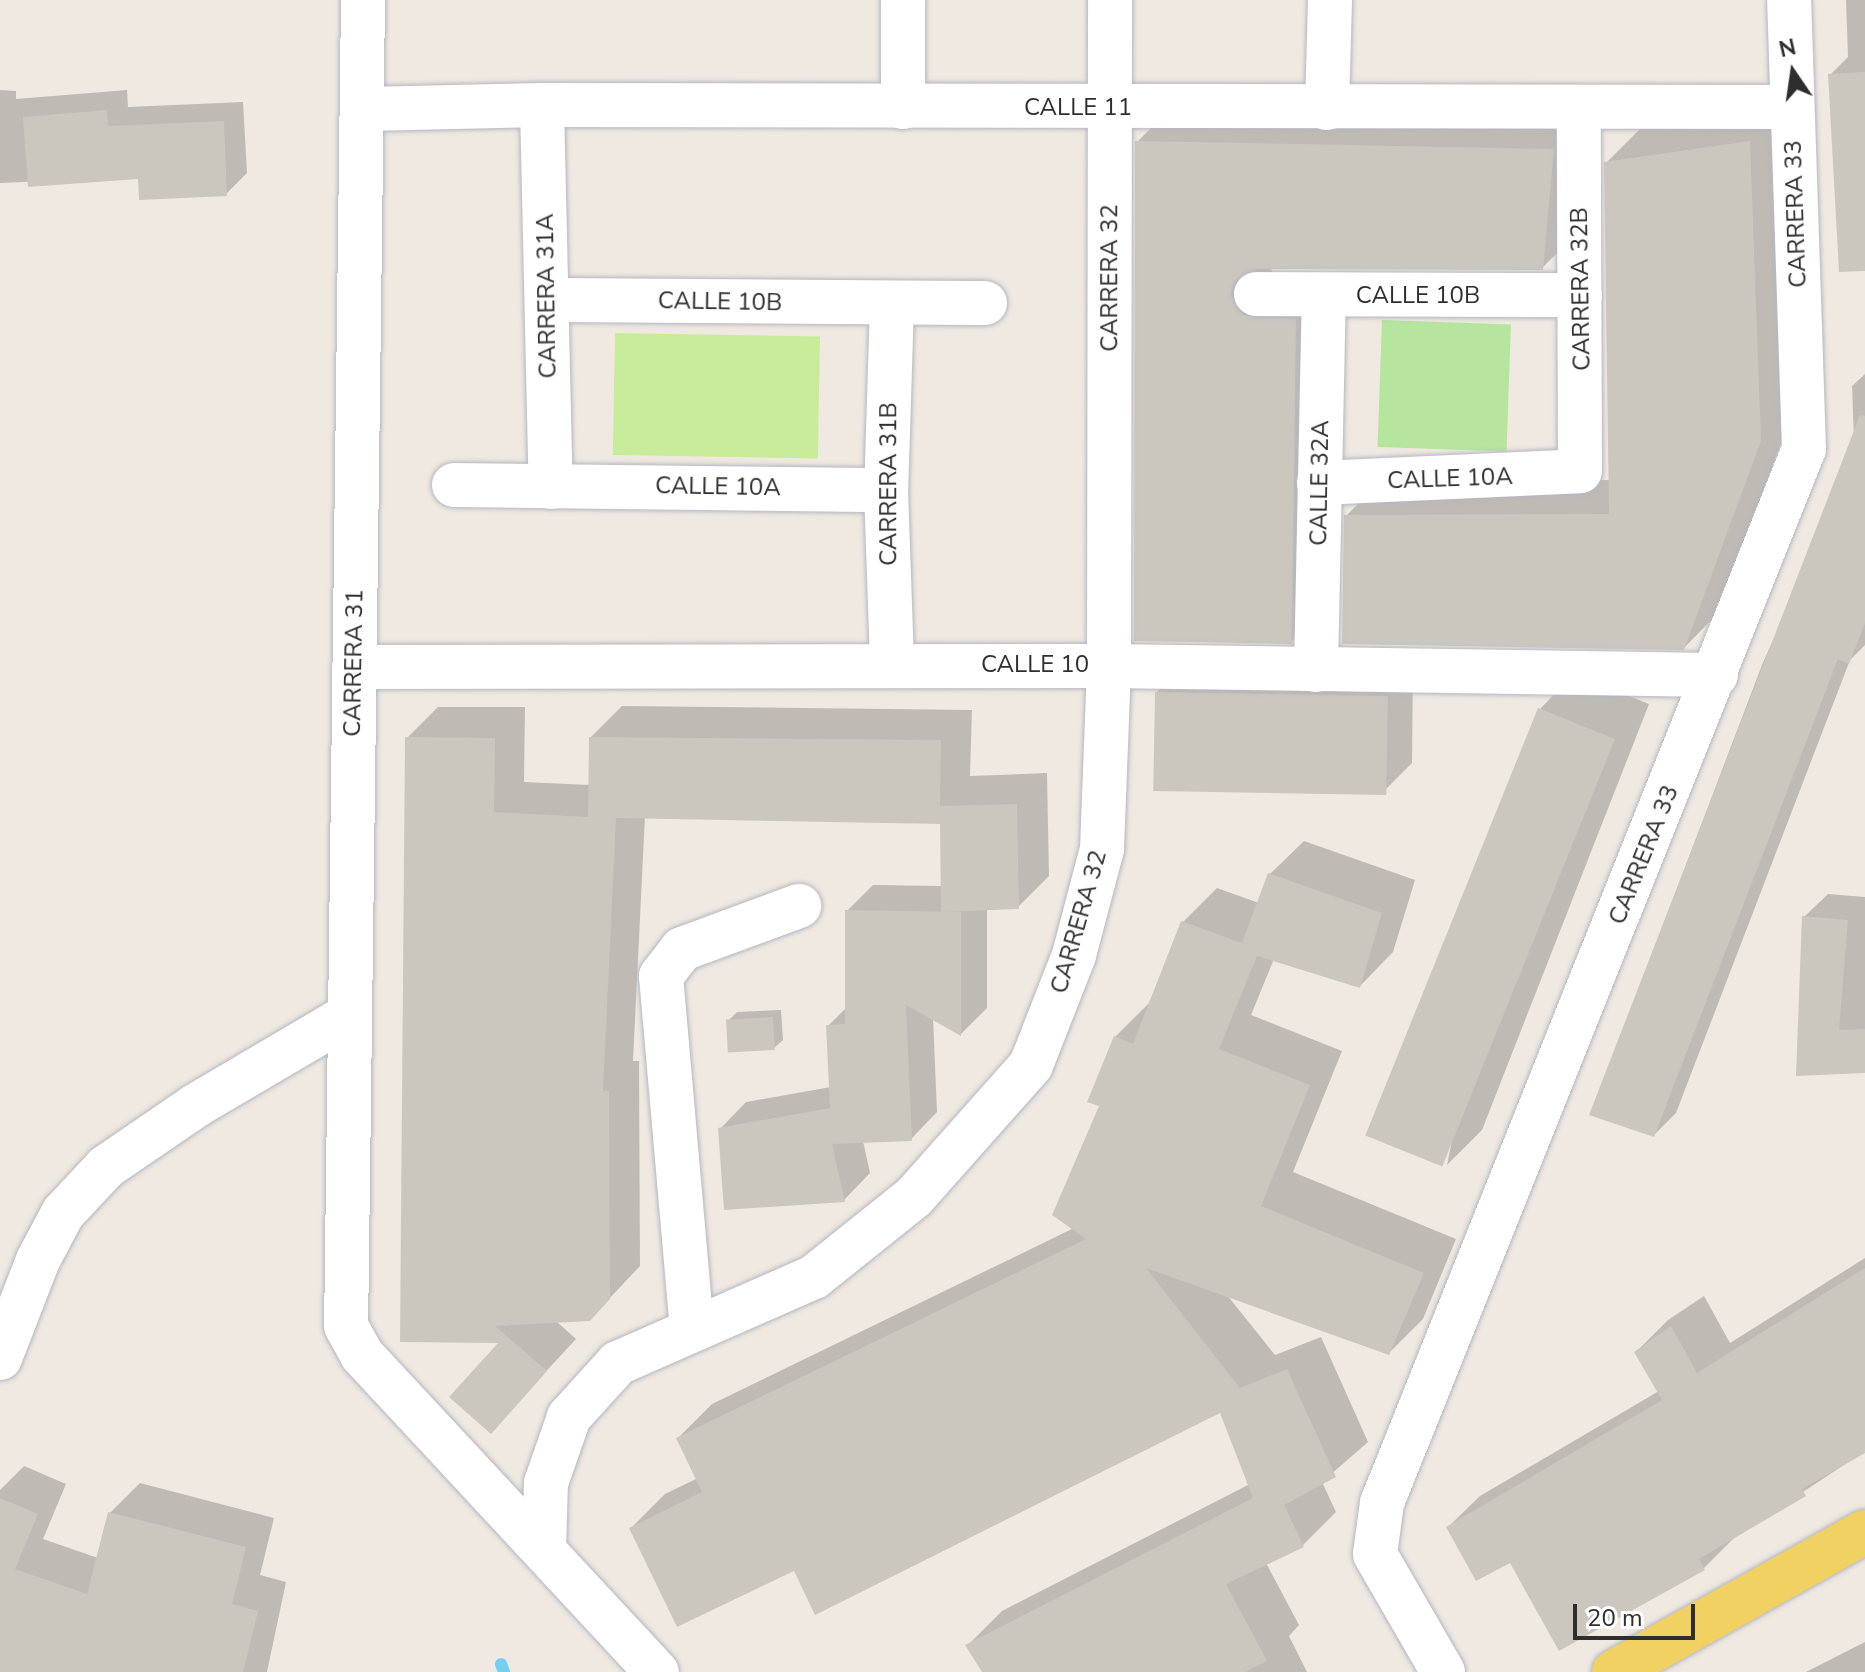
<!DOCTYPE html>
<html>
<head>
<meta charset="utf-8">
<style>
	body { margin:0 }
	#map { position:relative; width:1865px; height:1672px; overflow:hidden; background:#efe9e1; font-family:"Nunito Sans",sans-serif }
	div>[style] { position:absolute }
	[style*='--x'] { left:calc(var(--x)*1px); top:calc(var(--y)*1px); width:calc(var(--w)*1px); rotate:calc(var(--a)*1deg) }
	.green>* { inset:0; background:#b6e59e; transform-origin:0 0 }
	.pitch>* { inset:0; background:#c9ec9a; transform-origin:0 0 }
	.shadow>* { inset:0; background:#0003 }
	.stream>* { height:12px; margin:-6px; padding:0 6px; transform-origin:6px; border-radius:6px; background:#75cff0 }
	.building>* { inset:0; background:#cbc7bf; transform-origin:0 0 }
	.roads { filter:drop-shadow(0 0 2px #b4b7c1) drop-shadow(0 0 2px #b4b7c1) }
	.minor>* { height:44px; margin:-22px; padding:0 22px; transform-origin:22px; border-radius:22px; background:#fff }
	.major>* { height:44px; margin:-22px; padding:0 22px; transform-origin:22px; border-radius:22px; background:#f2d163 }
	span { translate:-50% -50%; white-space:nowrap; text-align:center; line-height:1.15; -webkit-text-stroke:6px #fff; paint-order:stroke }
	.street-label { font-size:24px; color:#2e2e2e }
	.north { position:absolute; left:1753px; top:32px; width:80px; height:80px; -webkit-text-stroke:6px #fff; paint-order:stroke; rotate:347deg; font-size:22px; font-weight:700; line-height:32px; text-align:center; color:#2e2e2e }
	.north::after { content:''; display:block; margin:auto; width:28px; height:36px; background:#2e2e2e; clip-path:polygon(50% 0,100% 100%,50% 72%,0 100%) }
	.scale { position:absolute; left:1573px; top:1604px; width:122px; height:36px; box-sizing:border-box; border:4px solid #2e2e2e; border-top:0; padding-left:10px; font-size:24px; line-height:28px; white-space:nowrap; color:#2e2e2e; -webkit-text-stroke:6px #fff; paint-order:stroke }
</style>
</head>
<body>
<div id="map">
	<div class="green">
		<i style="left:1382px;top:320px;width:129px;height:127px;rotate:2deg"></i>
	</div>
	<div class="pitch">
		<i style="left:615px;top:333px;width:205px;height:122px;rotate:1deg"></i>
	</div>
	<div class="shadow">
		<i style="clip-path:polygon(1846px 0,1865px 0,1865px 221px,1830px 75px,1848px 57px)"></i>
		<i style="clip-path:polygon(0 90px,16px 91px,16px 99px,127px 90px,128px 107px,243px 102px,247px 173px,226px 194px,140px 177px,0 183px)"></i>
		<i style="clip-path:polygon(1172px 107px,1587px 115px,1577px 233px,1542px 268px,1270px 267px,1278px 281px,1330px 285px,1326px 607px,1291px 642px,1137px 142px)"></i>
		<i style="clip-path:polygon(1784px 107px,1795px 405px,1719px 612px,1684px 648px,1346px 516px,1381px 481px,1610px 480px,1606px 163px,1641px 128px)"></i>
		<i style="clip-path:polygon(1865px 374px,1865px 645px,1850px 660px,1676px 1113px,1654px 1135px,1591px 1114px,1762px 665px,1823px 526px,1854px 440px,1852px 386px)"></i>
		<i style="clip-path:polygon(1184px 666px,1413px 669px,1412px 763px,1386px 789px,1157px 692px)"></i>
		<i style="clip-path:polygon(1574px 674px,1649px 704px,1482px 1130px,1447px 1165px,1540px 709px)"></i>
		<i style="clip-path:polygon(622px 706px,972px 710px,970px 776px,1047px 773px,1049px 876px,1018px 907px,987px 908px,987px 1008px,961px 1034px,933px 1018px,937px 1112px,911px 1139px,863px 1141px,870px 1173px,844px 1200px,720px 1129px,746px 1102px,831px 1087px,828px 1026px,847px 1007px,847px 911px,873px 885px,943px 886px,942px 822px,645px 816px,633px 1061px,639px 1061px,640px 1266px,590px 1319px,556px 1321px,576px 1339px,491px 1431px,502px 1341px,402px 1340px,407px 738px,438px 707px,525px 707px,524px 782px,590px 785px,591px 737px)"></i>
		<i style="clip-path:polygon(1304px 841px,1415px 880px,1393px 952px,1360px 986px,1274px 959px,1251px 1015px,1342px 1051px,1293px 1172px,1456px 1239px,1423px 1319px,1389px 1353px,1227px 1295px,1275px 1355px,1321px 1337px,1368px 1442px,1322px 1482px,1336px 1512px,1302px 1546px,1266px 1563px,1299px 1625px,1289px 1636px,1307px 1672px,984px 1672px,968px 1645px,1002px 1611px,1250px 1484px,1221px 1411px,631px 1528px,665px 1494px,698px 1478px,678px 1438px,712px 1404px,1074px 1228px,1115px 1037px,1149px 1003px,1183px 922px,1217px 888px,1259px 903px,1270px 874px)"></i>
		<i style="clip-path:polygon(1828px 894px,1865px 897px,1865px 1071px,1798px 1074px,1804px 917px)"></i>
		<i style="clip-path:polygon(781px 1010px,783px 1040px,774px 1048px,728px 1021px,737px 1012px)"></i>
		<i style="clip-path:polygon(1865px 1258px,1865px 1451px,1735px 1537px,1704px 1568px,1511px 1560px,1448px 1527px,1480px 1496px,1659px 1391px,1636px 1352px,1668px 1320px,1704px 1296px,1730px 1343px)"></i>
		<i style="clip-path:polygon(24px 1466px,66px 1484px,43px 1539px,98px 1558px,110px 1513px,140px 1483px,274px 1518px,260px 1575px,286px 1582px,267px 1672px,0 1672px,0 1490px)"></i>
		<i style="clip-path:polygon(1865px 1642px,1865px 1672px,1806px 1672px)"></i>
	</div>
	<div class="stream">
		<i style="--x:501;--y:1664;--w:9;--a:69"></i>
	</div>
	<div class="building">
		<i style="clip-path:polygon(1865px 72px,1865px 271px,1839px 272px,1828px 74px)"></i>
		<i style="clip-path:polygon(107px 110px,108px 126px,224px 121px,227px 196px,139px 200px,138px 179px,28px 187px,23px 117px)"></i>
		<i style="clip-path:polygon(1135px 141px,1554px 149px,1543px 270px,1256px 269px,1234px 282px,1231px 295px,1243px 315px,1296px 319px,1292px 644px,1134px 641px)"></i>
		<i style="clip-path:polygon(1750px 141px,1761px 441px,1684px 650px,1342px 644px,1344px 515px,1609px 514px,1604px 162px)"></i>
		<i style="clip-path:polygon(1860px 415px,1865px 416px,1865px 623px,1849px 664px,1838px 659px,1654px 1137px,1589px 1115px)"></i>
		<i style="left:1155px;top:692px;width:233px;height:99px;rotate:1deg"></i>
		<i style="left:1538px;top:708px;width:83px;height:461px;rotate:22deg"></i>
		<i style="clip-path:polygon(405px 737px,495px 738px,494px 812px,588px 817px,589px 737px,941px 740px,940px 806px,1017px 804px,1019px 909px,941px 912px,940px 824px,616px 818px,603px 1091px,609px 1091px,610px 1299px,590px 1321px,495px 1326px,547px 1371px,491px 1434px,449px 1397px,498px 1343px,400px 1342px)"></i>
		<i style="clip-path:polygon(1268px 873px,1382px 913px,1360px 988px,1257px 956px,1219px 1049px,1310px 1085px,1261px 1206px,1424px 1273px,1389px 1355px,1146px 1268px,1240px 1388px,1287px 1369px,1336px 1477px,1284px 1505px,1304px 1547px,1226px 1584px,1267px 1661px,1245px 1672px,982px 1672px,965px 1645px,1253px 1498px,1220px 1413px,815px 1615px,794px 1571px,677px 1627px,629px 1528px,702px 1492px,676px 1438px,1086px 1239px,1052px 1215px,1099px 1106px,1087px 1102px,1114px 1036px,1133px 1044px,1181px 921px,1242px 943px)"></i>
		<i style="clip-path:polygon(845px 910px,961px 912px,961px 1036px,906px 1005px,912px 1141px,832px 1144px,845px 1202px,724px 1210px,718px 1128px,830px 1108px,826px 1025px,845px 1024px)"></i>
		<i style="clip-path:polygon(1802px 916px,1848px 920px,1839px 1030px,1865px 1029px,1865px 1073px,1796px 1076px)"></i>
		<i style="left:773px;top:1017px;width:33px;height:47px;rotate:87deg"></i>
		<i style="clip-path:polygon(1865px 1268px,1865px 1453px,1802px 1489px,1806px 1496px,1699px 1559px,1705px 1570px,1559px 1651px,1510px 1563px,1476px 1581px,1446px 1527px,1662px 1400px,1634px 1352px,1671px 1326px,1697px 1373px)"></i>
		<i style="clip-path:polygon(0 1498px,38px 1514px,15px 1569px,87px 1594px,108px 1512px,246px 1547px,232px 1604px,258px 1611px,243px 1672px,0 1672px)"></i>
	</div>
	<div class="roads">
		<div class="minor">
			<i style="--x:363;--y:0;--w:1326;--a:90.73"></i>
			<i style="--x:346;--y:1326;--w:33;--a:61"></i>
			<i style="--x:362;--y:1355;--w:433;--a:47.1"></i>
			<i style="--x:542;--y:105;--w:382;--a:88.7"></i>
			<i style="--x:903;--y:107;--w:107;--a:-90"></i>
			<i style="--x:1327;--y:108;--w:108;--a:-88.4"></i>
			<i style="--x:365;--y:109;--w:177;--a:-1.3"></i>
			<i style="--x:542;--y:105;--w:1250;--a:0.09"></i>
			<i style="--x:1256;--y:294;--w:324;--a:0.2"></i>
			<i style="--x:548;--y:300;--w:437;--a:0.4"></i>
			<i style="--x:892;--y:304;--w:186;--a:91.8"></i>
			<i style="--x:886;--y:490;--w:175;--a:88"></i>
			<i style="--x:1319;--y:483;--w:261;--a:-2.6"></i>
			<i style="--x:1580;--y:471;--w:364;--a:-90.2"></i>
			<i style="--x:454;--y:485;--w:432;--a:0.7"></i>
			<i style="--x:354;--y:667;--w:755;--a:-0.08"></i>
			<i style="--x:1109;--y:666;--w:607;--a:0.85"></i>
			<i style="--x:1316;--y:670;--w:374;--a:-88.8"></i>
			<i style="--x:692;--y:1330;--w:355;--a:-95"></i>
			<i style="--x:661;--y:976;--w:34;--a:-52"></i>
			<i style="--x:682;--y:949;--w:125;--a:-20.2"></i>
			<i style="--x:0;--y:1358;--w:105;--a:-68.8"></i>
			<i style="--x:38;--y:1260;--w:53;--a:-62"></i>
			<i style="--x:63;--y:1213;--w:63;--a:-46.9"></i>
			<i style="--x:106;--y:1167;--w:108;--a:-34.4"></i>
			<i style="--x:195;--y:1106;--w:178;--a:-30.5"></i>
			<i style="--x:544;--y:1549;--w:66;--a:-88.3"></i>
			<i style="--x:546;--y:1483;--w:70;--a:-70.8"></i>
			<i style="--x:569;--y:1417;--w:73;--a:-47.8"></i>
			<i style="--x:618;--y:1363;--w:214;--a:-23.7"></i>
			<i style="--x:814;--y:1277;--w:128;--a:-38.7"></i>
			<i style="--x:914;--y:1197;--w:176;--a:-48.4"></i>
			<i style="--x:1031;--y:1065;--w:118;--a:-68.6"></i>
			<i style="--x:1074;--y:955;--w:110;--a:-75.2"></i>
			<i style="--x:1102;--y:849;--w:183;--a:-87.8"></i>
			<i style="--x:1109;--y:666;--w:666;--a:-89.91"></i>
			<i style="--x:1443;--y:1672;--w:136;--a:-120"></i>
			<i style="--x:1375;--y:1554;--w:51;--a:-82.2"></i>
			<i style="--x:1382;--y:1503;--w:1135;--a:-68.18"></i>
			<i style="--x:1804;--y:449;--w:449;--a:-91.9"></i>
		</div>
		<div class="major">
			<i style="--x:1614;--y:1672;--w:287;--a:-29.2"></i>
		</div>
	</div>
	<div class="street-label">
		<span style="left:1078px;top:108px">CALLE 11</span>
		<span style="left:1796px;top:214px;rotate:-92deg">CARRERA 33</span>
		<span style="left:1110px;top:278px;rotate:-90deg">CARRERA 32</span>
		<span style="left:1581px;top:289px;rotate:-91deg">CARRERA 32B</span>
		<span style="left:547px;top:296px;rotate:-91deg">CARRERA 31A</span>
		<span style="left:1418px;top:296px">CALLE 10B</span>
		<span style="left:720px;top:302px;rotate:1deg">CALLE 10B</span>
		<span style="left:1450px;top:479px;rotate:-2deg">CALLE 10A</span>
		<span style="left:1320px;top:483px;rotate:-89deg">CALLE 32A</span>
		<span style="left:889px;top:484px;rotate:-90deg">CARRERA 31B</span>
		<span style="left:718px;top:487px;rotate:1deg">CALLE 10A</span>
		<span style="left:354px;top:663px;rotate:-89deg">CARRERA 31</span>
		<span style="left:1035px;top:665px">CALLE 10</span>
		<span style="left:1644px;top:855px;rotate:-68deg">CARRERA 33</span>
		<span style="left:1079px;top:922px;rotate:-74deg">CARRERA 32</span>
	</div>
	<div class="north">N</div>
	<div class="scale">20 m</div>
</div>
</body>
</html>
